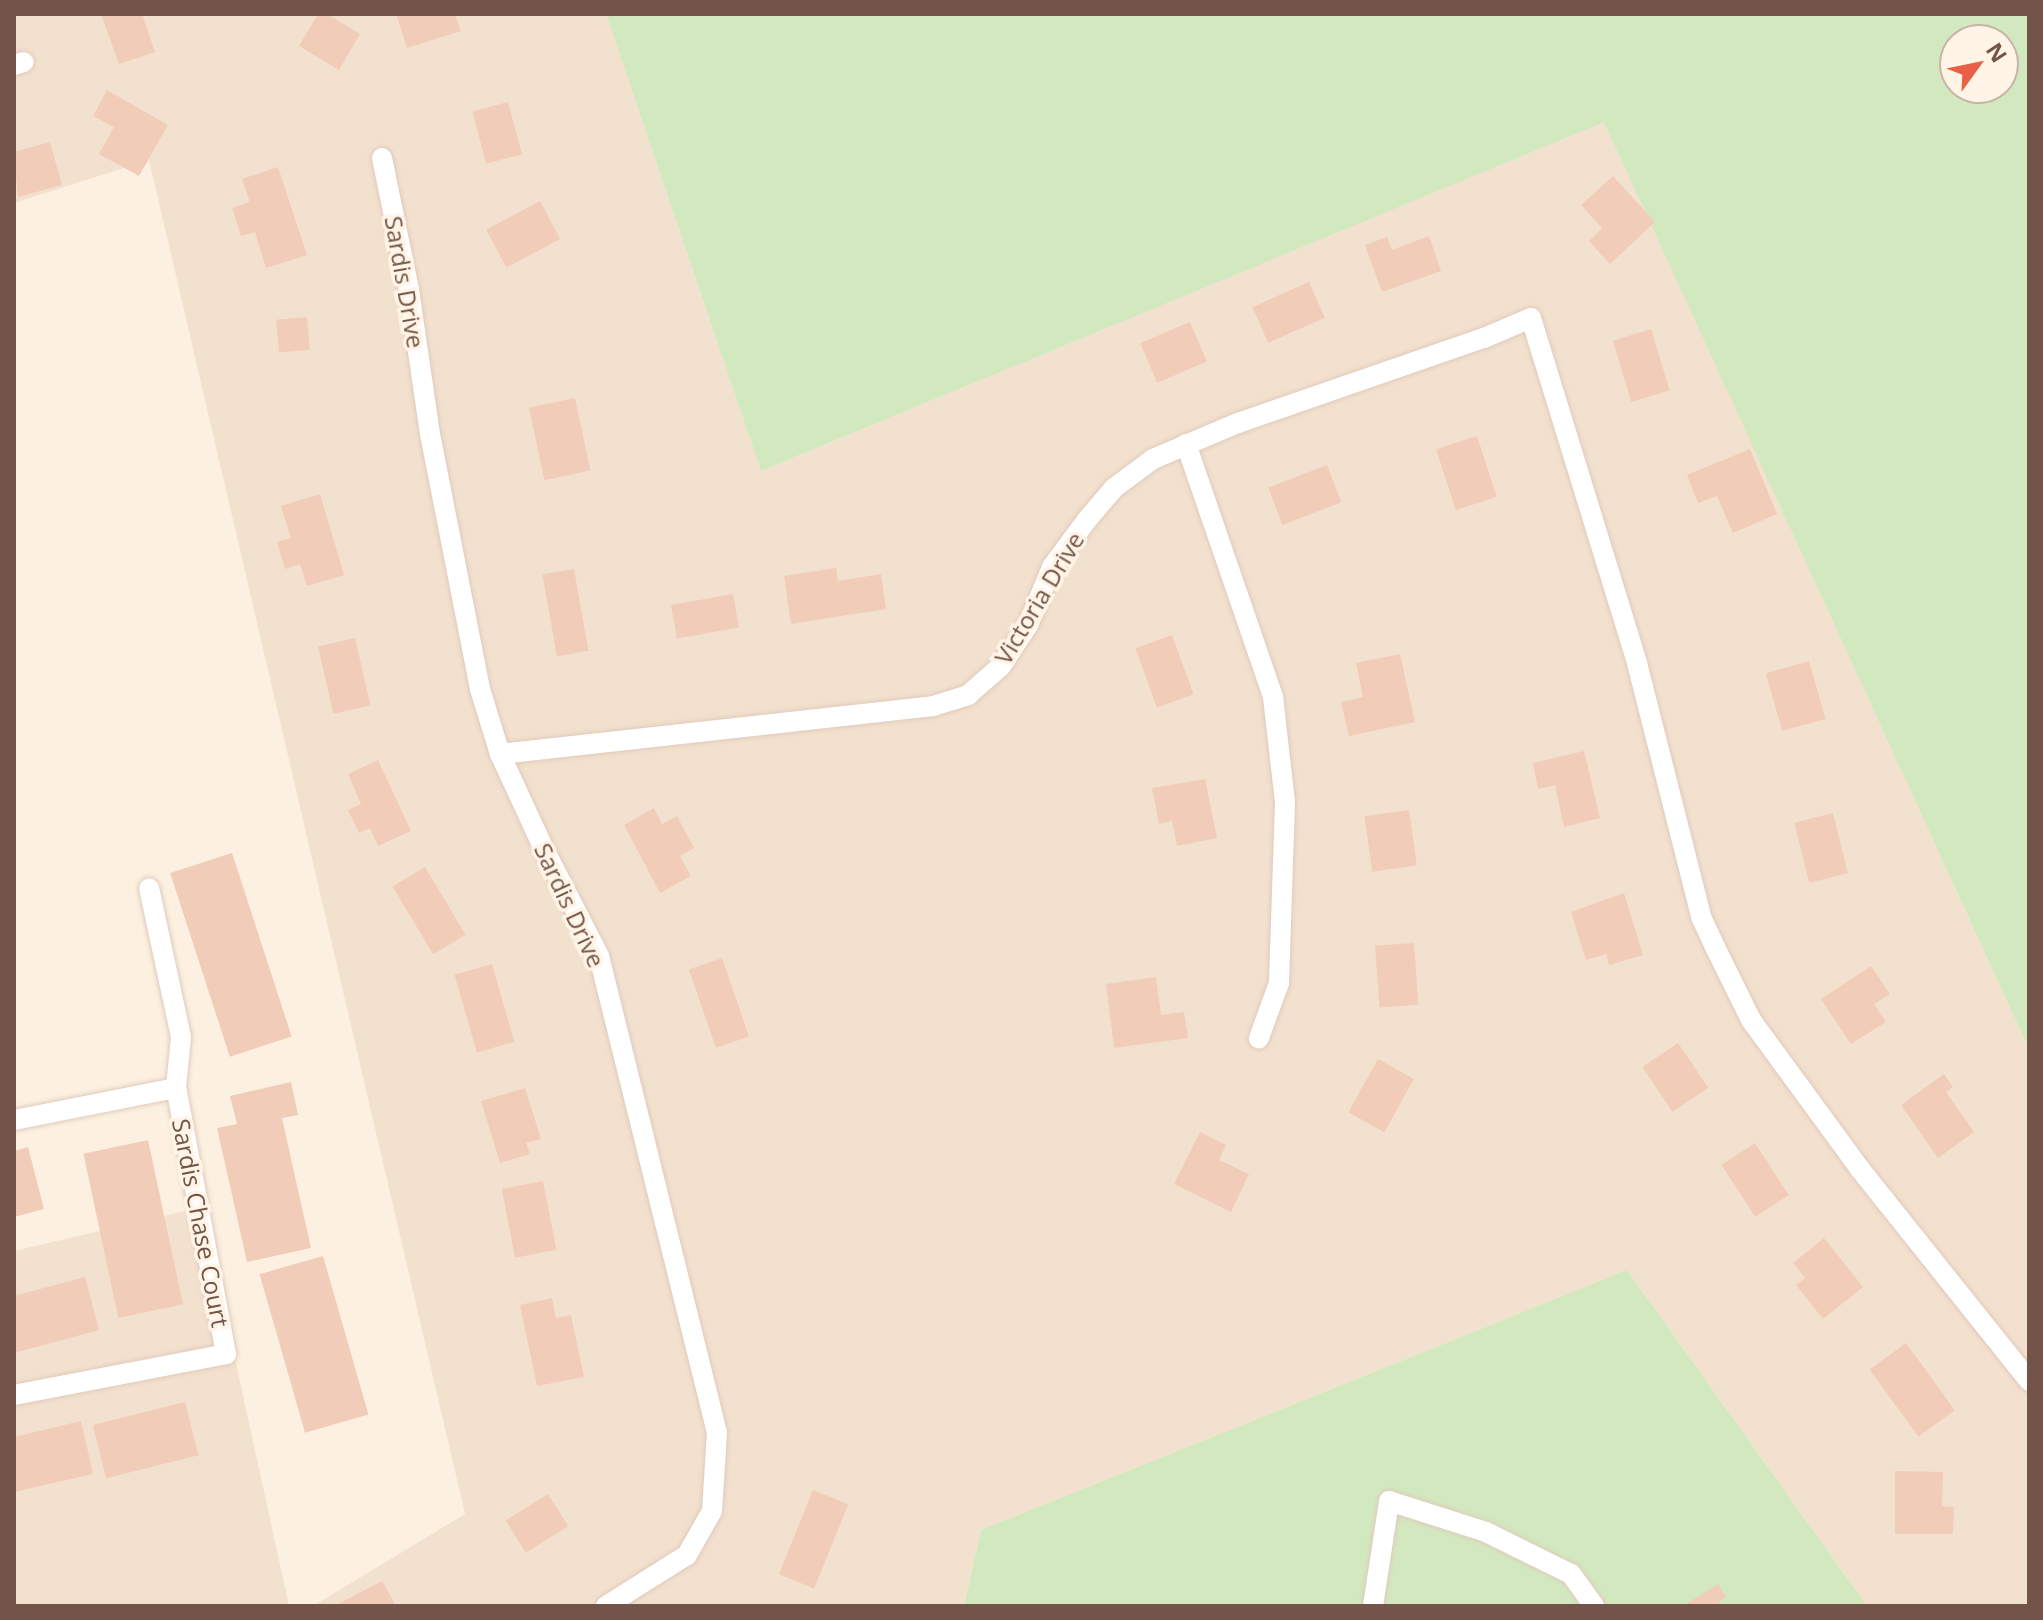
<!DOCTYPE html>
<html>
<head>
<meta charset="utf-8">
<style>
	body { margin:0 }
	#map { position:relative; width:2043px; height:1620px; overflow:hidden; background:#fcf0e0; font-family:"Open Sans",sans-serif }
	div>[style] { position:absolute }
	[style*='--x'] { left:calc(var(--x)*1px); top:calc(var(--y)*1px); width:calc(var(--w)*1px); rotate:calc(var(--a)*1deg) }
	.residential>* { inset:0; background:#f3e1cf }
	.green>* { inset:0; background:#d2e9bf }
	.building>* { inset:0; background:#f1ccb8; transform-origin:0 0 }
	.roads { filter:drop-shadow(0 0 2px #e0cbbc) drop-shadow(0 0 2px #e0cbbc) }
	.street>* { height:20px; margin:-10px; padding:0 10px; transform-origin:10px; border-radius:10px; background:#fff }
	span { translate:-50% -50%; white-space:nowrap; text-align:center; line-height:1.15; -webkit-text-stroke:7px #fff4e6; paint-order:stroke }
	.street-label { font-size:24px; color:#725548 }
	.frame { position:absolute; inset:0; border:16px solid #725548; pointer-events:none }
	.north { position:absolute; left:1939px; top:24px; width:80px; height:80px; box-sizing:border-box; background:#fff4e6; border:2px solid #c7b4a7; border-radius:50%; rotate:57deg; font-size:22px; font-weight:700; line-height:32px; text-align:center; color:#725548 }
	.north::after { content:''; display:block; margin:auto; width:28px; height:36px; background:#e66145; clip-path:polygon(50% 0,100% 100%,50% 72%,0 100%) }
</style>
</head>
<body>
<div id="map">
	<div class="residential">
		<i style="clip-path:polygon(14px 14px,606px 14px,761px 471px,1604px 121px,2029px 1049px,2029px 1606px,1867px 1606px,1627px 1270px,981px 1530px,964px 1606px,313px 1606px,465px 1514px,149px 160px,14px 203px)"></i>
		<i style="clip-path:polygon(202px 1207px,289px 1606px,14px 1606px,14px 1251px)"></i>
	</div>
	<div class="green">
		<i style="clip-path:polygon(evenodd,606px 14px,2029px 14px,2029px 1049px,1604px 122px,761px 471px,606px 14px,1955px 40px,2003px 40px,2003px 88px,1955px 88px,1955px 40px)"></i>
		<i style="clip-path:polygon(1627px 1270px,1867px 1606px,964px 1606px,981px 1530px)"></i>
	</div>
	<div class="building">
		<i style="clip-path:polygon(101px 14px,142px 14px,155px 52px,119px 64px)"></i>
		<i style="clip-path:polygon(318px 14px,327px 14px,360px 34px,339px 70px,299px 46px)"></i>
		<i style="clip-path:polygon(396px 14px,455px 14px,461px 31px,407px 48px)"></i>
		<i style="clip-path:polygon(107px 90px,168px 125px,139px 176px,99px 154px,114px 127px,93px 116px)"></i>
		<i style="left:508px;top:102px;width:54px;height:37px;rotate:75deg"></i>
		<i style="clip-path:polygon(50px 142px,62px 185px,18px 197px,14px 152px)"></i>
		<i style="clip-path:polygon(278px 167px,307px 255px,266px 268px,255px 232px,241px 236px,232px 208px,250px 202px,242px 179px)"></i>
		<i style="clip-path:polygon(1613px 176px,1655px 222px,1610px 264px,1589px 241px,1602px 228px,1581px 205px)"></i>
		<i style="left:540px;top:201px;width:43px;height:61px;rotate:62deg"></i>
		<i style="clip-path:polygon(1429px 236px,1441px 271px,1382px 292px,1365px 245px,1387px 237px,1392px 250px)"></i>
		<i style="left:1309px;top:282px;width:39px;height:62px;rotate:66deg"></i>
		<i style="left:307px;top:317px;width:33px;height:31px;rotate:85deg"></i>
		<i style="left:1190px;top:322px;width:43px;height:54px;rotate:67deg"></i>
		<i style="left:1651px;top:329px;width:64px;height:40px;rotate:73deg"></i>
		<i style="left:575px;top:398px;width:74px;height:47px;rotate:78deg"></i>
		<i style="left:1477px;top:436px;width:64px;height:43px;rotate:72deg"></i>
		<i style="clip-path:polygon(1750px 449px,1777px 514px,1733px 533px,1717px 496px,1698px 503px,1687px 475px)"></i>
		<i style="left:1327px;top:465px;width:40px;height:63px;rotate:69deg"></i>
		<i style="clip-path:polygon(320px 494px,344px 575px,307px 586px,300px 564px,285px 569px,277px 542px,291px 538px,281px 506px)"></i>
		<i style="clip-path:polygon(836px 568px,838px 581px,881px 574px,886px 609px,791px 624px,784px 576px)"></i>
		<i style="left:574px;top:569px;width:83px;height:32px;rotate:80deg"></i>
		<i style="left:733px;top:594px;width:34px;height:63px;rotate:80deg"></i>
		<i style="left:1172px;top:635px;width:63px;height:39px;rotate:70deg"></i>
		<i style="left:355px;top:638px;width:69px;height:38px;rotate:77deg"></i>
		<i style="clip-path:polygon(1400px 654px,1415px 722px,1349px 736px,1341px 702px,1363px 697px,1356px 663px)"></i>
		<i style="left:1809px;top:661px;width:60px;height:45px;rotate:74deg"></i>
		<i style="clip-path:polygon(1584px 751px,1600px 818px,1564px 827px,1555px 785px,1538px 789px,1533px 763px)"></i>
		<i style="clip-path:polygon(378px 760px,411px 831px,378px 846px,370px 828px,359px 833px,348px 810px,361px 804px,348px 774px)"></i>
		<i style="clip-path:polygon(1205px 779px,1217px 838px,1177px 846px,1172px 821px,1159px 824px,1152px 788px)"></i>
		<i style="clip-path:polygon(654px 808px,662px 824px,677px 816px,694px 848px,680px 856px,691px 876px,660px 893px,624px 825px)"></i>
		<i style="left:1409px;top:810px;width:56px;height:45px;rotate:82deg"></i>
		<i style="left:1833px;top:813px;width:62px;height:40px;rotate:76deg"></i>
		<i style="left:232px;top:853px;width:193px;height:65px;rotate:72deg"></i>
		<i style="left:425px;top:867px;width:79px;height:38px;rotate:59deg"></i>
		<i style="clip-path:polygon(1624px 893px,1643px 955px,1609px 965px,1606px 954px,1586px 960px,1571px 912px)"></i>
		<i style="left:1414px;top:943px;width:62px;height:39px;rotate:86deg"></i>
		<i style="left:722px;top:958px;width:83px;height:35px;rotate:71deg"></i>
		<i style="left:492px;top:964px;width:81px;height:39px;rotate:74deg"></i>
		<i style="clip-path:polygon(1871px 966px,1890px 994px,1874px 1004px,1886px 1022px,1851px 1044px,1821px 999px)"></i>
		<i style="clip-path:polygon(1156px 977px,1161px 1015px,1184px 1012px,1188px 1038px,1114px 1048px,1106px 984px)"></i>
		<i style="left:1678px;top:1043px;width:54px;height:43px;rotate:56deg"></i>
		<i style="left:1378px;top:1059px;width:41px;height:61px;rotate:29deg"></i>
		<i style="clip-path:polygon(1944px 1074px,1953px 1087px,1946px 1092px,1974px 1132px,1938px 1158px,1901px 1105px)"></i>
		<i style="clip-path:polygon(291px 1082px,298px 1115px,282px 1118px,311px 1248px,247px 1262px,217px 1128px,237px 1124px,230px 1096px)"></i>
		<i style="clip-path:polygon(525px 1088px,541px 1139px,526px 1143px,530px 1154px,500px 1163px,481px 1101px)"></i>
		<i style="clip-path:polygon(1200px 1132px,1226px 1145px,1219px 1160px,1249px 1174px,1231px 1212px,1174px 1184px)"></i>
		<i style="left:148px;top:1140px;width:168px;height:66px;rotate:78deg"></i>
		<i style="left:1755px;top:1143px;width:62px;height:40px;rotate:57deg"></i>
		<i style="clip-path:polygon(28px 1147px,44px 1209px,14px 1217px,14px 1151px)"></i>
		<i style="left:543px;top:1181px;width:70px;height:42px;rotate:79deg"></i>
		<i style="clip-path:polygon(1824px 1238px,1863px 1287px,1823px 1319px,1796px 1285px,1805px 1278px,1793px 1263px)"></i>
		<i style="left:323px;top:1256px;width:165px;height:66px;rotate:74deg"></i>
		<i style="clip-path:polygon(85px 1277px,99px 1330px,14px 1353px,14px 1296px)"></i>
		<i style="clip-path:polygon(552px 1298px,556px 1318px,571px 1315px,584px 1377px,537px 1386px,520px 1305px)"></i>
		<i style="left:1906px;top:1343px;width:83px;height:45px;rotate:54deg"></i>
		<i style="left:185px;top:1402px;width:55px;height:95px;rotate:76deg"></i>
		<i style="clip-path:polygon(81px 1421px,93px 1474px,14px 1492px,14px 1437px)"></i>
		<i style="clip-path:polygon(1895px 1471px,1943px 1472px,1942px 1506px,1954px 1507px,1953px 1534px,1895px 1534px)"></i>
		<i style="left:813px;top:1490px;width:38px;height:91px;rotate:22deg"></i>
		<i style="left:548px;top:1494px;width:38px;height:50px;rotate:58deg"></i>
		<i style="clip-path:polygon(382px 1581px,396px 1606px,334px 1606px)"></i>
		<i style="clip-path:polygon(1718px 1584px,1726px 1597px,1719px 1602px,1721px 1606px,1683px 1606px)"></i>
	</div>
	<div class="roads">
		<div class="street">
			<i style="--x:14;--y:65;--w:10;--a:-17"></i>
			<i style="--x:382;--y:158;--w:135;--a:78.4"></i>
			<i style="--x:409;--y:290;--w:146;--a:81.7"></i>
			<i style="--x:430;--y:434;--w:260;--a:78.9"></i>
			<i style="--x:480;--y:689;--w:68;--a:72.9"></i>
			<i style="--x:500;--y:754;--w:102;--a:65.2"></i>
			<i style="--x:543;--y:847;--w:123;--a:62.8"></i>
			<i style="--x:599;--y:956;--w:490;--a:76.1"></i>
			<i style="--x:717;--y:1432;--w:79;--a:93.6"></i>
			<i style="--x:712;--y:1511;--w:51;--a:119.6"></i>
			<i style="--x:687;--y:1555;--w:96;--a:147.8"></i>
			<i style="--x:1186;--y:444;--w:268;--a:71"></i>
			<i style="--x:1273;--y:697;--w:106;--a:83.5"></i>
			<i style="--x:1285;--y:802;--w:181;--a:91.9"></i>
			<i style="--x:1279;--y:983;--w:59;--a:110"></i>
			<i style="--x:500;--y:754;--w:436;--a:-6.3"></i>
			<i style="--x:933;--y:706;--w:37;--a:-17"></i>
			<i style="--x:968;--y:695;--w:44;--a:-41.3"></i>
			<i style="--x:1001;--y:666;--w:49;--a:-56.6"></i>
			<i style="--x:1028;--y:625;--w:63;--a:-67.5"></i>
			<i style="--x:1052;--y:567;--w:57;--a:-53.5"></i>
			<i style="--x:1086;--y:521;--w:43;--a:-49.7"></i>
			<i style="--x:1114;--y:488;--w:49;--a:-36.6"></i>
			<i style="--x:1153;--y:459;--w:92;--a:-23"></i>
			<i style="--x:1238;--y:423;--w:260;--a:-19.1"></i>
			<i style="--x:1484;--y:338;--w:51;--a:-23.1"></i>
			<i style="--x:1531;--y:318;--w:361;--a:72.9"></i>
			<i style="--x:1637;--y:663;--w:264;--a:75.8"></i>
			<i style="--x:1702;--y:919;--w:31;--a:65"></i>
			<i style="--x:1715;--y:947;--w:81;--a:63.7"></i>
			<i style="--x:1751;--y:1020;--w:185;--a:53.8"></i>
			<i style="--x:1860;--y:1169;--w:271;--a:51.4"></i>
			<i style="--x:14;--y:1120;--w:165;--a:-11.2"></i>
			<i style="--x:14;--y:1395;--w:216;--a:-10.9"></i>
			<i style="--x:226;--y:1354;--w:271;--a:-100.6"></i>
			<i style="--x:176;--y:1088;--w:51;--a:-84.4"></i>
			<i style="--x:181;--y:1037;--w:152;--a:-102.1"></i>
			<i style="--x:1373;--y:1606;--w:106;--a:-81.3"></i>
			<i style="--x:1389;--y:1501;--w:102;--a:17.7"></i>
			<i style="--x:1486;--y:1532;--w:95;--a:26.3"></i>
			<i style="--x:1571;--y:1574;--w:39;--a:54"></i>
		</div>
	</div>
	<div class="street-label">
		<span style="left:405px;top:282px;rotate:80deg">Sardis Drive</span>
		<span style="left:1039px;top:598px;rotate:-59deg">Victoria Drive</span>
		<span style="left:570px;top:905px;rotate:65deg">Sardis Drive</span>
		<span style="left:201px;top:1223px;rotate:79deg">Sardis Chase Court</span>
	</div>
	<div class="frame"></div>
	<div class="north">N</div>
</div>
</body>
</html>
